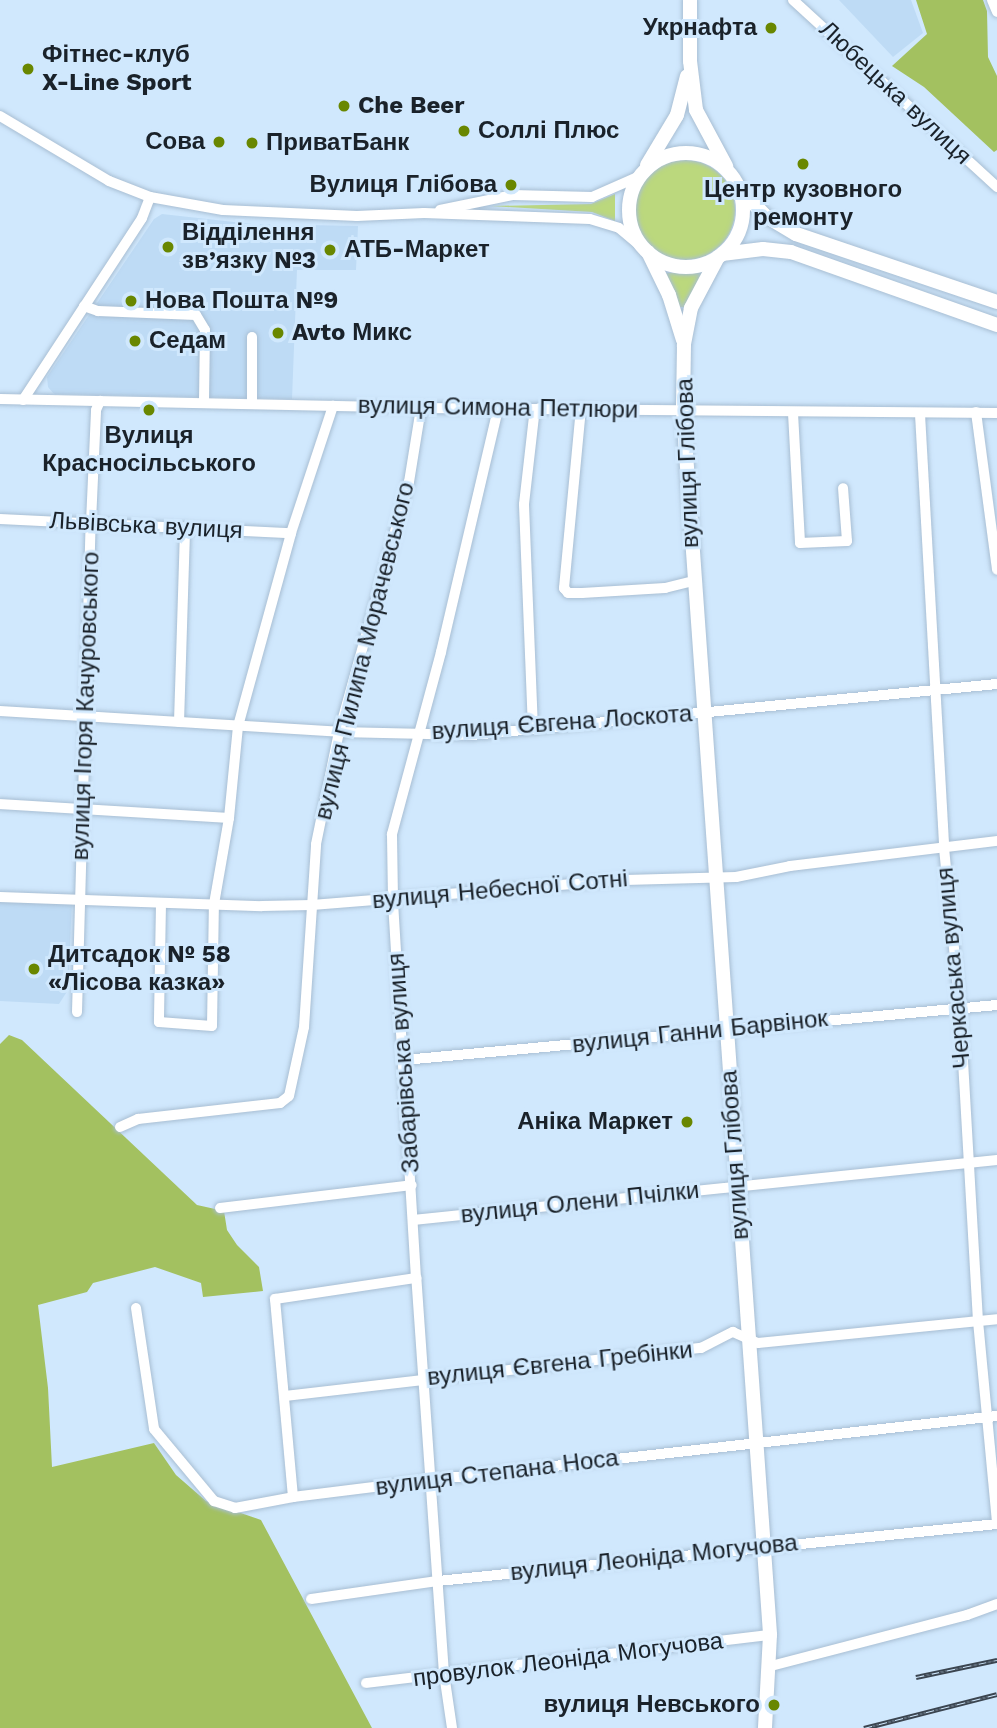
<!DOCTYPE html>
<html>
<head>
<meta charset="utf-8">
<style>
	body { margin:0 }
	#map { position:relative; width:997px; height:1728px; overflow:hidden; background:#d0e8fd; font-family:"Work Sans",sans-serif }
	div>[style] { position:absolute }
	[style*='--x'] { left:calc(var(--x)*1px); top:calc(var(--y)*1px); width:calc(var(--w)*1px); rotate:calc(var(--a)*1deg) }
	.built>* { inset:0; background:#bedbf5 }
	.green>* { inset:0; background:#bbd87d }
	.round { border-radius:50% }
	.forest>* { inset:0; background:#a3c160 }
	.roads { filter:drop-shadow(0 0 2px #a8bed3) drop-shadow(0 0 2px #a8bed3) }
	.minor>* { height:10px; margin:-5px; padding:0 5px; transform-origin:5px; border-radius:5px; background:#fff }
	.major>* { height:14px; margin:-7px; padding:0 7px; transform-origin:7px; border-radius:7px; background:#fff }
	.major>.ring { margin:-7px; padding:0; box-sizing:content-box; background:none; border:14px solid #fff; border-radius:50% }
	.rail>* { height:5px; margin-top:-2.5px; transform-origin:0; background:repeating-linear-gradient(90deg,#d0e8fd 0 8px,#3b4550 0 16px); box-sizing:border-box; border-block:2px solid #3b4550 }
	.dots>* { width:19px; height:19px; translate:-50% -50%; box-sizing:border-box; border:4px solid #d0e8fd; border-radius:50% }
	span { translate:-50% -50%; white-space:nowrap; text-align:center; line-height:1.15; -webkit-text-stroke:6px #d0e8fd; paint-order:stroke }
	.poi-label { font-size:24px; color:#1a222a; font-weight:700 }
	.right { translate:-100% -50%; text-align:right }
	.left { translate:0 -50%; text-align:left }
	.street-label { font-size:24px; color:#1a222a }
</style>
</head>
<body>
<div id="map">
	<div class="built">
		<i style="clip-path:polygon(839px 0,911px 0,923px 33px,893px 57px)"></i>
		<i style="clip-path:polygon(162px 214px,252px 224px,358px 226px,356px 270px,297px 270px,292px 399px,54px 394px,48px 387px,47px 377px,154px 219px)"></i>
		<i style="clip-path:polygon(0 902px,72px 903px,68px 990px,59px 1004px,0 1001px)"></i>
	</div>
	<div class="green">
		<i class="round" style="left:635px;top:160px;width:100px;height:100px"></i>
		<i style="clip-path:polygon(615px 194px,615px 221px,592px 212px,491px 206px,591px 204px)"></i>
		<i style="clip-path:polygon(705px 272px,687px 307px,680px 307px,665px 273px)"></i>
	</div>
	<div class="forest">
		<i style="clip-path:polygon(916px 0,983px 0,987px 11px,988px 57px,997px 76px,997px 150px,994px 152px,924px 87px,892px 66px,927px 34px)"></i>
		<i style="clip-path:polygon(9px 1035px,22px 1040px,197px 1205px,224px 1211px,227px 1230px,237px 1245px,259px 1267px,263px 1291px,203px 1297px,201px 1283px,155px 1267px,93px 1283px,87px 1292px,38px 1305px,48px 1388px,52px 1467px,154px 1443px,176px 1475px,206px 1501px,261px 1520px,372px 1728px,0 1728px,0 1044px)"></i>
	</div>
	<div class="roads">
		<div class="minor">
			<i style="--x:793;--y:0;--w:277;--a:42.5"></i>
			<i style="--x:992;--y:0;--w:13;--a:67"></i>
			<i style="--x:0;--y:116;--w:127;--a:30.8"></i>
			<i style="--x:109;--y:181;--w:44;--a:21.3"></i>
			<i style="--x:150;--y:197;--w:74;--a:10.1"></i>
			<i style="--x:223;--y:210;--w:134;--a:2.6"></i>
			<i style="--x:357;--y:216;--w:67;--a:-2.6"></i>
			<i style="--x:424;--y:213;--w:166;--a:2.1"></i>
			<i style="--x:590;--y:219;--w:30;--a:17"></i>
			<i style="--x:619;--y:228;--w:31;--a:40"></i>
			<i style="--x:440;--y:210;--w:75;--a:-11.6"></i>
			<i style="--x:513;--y:195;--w:79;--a:1.5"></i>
			<i style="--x:592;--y:197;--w:52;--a:-23.6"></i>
			<i style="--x:84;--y:306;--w:15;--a:20"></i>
			<i style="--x:98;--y:311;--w:98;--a:2.3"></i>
			<i style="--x:196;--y:315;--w:17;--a:59"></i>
			<i style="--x:205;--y:330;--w:73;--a:90.8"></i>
			<i style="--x:252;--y:337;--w:67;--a:90"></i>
			<i style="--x:0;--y:399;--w:421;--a:1.2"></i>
			<i style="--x:421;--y:408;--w:576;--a:0.5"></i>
			<i style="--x:23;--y:400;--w:217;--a:-56.8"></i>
			<i style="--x:142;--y:218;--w:22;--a:-69"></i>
			<i style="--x:581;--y:408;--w:181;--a:95.4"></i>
			<i style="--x:564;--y:588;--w:6;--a:51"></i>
			<i style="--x:568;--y:593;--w:14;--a:0"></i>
			<i style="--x:582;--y:593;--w:83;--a:-3.4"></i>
			<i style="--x:665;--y:588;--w:29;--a:-14"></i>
			<i style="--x:976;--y:412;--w:159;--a:82.4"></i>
			<i style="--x:793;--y:413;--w:130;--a:86.9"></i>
			<i style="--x:800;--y:543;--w:47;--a:-2.4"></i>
			<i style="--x:847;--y:541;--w:53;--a:-94.3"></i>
			<i style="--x:920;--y:414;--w:435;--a:86.8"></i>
			<i style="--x:944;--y:848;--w:162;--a:84.3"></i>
			<i style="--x:960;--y:1009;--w:313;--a:86.7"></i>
			<i style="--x:978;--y:1321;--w:202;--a:84.6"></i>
			<i style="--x:0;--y:519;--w:291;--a:2.8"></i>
			<i style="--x:0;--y:711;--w:340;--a:3.5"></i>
			<i style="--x:339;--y:732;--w:133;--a:1.3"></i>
			<i style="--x:472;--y:735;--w:527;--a:-5.55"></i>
			<i style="--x:179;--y:722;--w:195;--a:-88.2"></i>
			<i style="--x:533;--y:729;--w:225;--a:-92.3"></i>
			<i style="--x:524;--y:504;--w:89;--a:-83.5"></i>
			<i style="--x:534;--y:416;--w:9;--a:-58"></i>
			<i style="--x:0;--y:804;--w:229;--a:3.5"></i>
			<i style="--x:0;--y:897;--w:262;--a:2"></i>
			<i style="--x:262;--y:906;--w:50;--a:-1.1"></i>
			<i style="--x:312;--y:905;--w:314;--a:-4.6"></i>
			<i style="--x:625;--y:880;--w:111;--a:-1.5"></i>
			<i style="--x:736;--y:877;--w:55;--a:-11.5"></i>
			<i style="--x:790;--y:866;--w:209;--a:-6.9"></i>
			<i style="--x:161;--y:903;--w:119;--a:91"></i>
			<i style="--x:159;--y:1022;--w:53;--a:4.3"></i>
			<i style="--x:212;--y:1026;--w:122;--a:-89.1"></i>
			<i style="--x:214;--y:904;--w:87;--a:-80.1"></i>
			<i style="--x:229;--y:818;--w:92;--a:-84.4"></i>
			<i style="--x:238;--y:726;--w:200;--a:-74.6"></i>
			<i style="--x:291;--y:533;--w:134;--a:-71.7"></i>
			<i style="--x:77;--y:1012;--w:490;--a:-88.4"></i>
			<i style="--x:91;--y:522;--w:112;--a:-87.4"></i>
			<i style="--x:96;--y:410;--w:10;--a:-66"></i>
			<i style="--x:404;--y:1060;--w:596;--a:-5.3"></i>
			<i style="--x:120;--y:1127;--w:20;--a:-24"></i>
			<i style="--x:138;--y:1119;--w:143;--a:-6.4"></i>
			<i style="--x:280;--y:1103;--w:11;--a:-38"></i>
			<i style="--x:289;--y:1096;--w:71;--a:-77.7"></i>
			<i style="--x:304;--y:1027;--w:183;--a:-86.2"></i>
			<i style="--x:316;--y:844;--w:114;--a:-78.4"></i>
			<i style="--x:339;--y:732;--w:260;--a:-74.4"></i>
			<i style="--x:409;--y:482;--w:75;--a:-80.8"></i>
			<i style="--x:220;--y:1208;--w:193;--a:-6.8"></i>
			<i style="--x:413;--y:1220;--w:587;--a:-5.87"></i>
			<i style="--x:136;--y:1308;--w:122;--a:81.5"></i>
			<i style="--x:154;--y:1429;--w:94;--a:50.2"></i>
			<i style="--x:214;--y:1501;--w:22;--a:18"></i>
			<i style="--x:235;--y:1508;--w:59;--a:-10.7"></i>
			<i style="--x:293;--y:1497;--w:138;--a:-7.1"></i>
			<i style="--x:430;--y:1480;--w:571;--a:-6.44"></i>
			<i style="--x:285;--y:1396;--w:419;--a:-6.6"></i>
			<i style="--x:701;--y:1348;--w:36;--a:-27"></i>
			<i style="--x:733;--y:1332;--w:27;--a:24"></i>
			<i style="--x:758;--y:1343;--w:240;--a:-5.7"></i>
			<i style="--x:293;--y:1497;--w:199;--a:-95.2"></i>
			<i style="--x:275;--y:1299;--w:143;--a:-8.5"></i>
			<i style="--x:311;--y:1599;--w:128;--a:-8.1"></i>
			<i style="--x:438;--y:1581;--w:562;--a:-5.82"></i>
			<i style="--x:771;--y:1666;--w:203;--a:-14.6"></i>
			<i style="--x:967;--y:1615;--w:32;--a:-20"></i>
			<i style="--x:366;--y:1683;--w:407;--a:-6.8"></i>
			<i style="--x:452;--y:1728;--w:55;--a:-98.4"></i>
			<i style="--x:444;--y:1674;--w:397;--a:-94"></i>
			<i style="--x:416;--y:1278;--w:380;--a:-93.5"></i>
			<i style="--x:393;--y:899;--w:65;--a:-90.9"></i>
			<i style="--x:392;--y:834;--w:188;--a:-74.9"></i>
			<i style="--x:441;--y:652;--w:250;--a:-76.8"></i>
		</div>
		<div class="major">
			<i style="--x:690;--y:0;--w:61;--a:90"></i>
			<i style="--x:690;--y:61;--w:49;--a:83"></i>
			<i style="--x:696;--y:110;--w:64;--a:61.8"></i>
			<i class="ring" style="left:629px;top:153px;width:100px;height:100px"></i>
			<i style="--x:647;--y:165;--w:58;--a:-59"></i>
			<i style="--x:677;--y:115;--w:40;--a:-75.6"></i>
			<i style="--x:742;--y:191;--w:33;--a:47"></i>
			<i style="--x:764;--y:215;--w:37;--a:31"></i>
			<i style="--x:796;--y:234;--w:212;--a:18.7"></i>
			<i style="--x:648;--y:252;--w:48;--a:64"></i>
			<i style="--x:669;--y:295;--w:47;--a:72.7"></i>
			<i style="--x:722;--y:254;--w:41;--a:-7"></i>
			<i style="--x:763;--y:249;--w:28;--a:6"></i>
			<i style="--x:791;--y:252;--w:219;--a:19.5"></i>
			<i style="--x:718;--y:257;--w:58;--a:117.9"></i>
			<i style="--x:691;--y:308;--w:38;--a:101"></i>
			<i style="--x:684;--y:345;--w:66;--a:90.9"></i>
			<i style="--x:683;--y:411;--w:1227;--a:85.93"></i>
			<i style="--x:770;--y:1635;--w:93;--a:93.1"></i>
		</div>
	</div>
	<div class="rail">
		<i style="--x:916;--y:1677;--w:83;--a:-11.9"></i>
		<i style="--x:864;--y:1728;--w:137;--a:-14.3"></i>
	</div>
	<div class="dots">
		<i style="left:771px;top:28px;background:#698700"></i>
		<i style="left:28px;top:69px;background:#698700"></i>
		<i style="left:344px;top:106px;background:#698700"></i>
		<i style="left:464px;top:131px;background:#698700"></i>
		<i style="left:219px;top:142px;background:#698700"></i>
		<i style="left:252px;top:143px;background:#698700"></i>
		<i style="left:803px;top:164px;background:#698700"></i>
		<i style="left:511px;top:185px;background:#698700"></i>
		<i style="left:168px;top:247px;background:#698700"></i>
		<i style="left:330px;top:250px;background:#698700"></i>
		<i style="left:131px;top:301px;background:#698700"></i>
		<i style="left:278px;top:333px;background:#698700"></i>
		<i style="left:135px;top:341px;background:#698700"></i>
		<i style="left:149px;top:410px;background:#698700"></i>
		<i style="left:34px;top:969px;background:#698700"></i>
		<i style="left:687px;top:1122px;background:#698700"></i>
		<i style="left:774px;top:1705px;background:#698700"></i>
	</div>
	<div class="poi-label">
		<span class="right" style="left:757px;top:28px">Укрнафта</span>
		<span class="left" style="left:42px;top:69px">Фітнес-клуб<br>X-Line Sport</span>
		<span class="left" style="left:358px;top:106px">Che Beer</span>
		<span class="left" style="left:478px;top:131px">Соллі Плюс</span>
		<span class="right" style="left:205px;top:142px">Сова</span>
		<span class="left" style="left:266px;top:143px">ПриватБанк</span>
		<span class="right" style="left:497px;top:185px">Вулиця Глібова</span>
		<span style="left:803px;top:204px">Центр кузовного<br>ремонту</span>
		<span class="left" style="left:182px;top:247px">Відділення<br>зв’язку №3</span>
		<span class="left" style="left:344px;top:250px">АТБ-Маркет</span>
		<span class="left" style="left:145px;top:301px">Нова Пошта №9</span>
		<span class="left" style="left:292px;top:333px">Avto Микс</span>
		<span class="left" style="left:149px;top:341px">Седам</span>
		<span style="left:149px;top:450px">Вулиця<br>Красносільського</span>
		<span class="left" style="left:48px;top:969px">Дитсадок № 58<br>«Лісова казка»</span>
		<span class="right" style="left:673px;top:1122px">Аніка Маркет</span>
		<span class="right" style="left:760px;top:1705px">вулиця Невського</span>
	</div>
	<div class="street-label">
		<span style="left:895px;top:93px;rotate:43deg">Любецька вулиця</span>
		<span style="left:498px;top:408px;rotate:1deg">вулиця Симона Петлюри</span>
		<span style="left:688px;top:463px;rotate:-92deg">вулиця Глібова</span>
		<span style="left:146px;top:526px;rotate:3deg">Львівська вулиця</span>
		<span style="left:365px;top:651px;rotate:-76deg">вулиця Пилипа Морачевського</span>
		<span style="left:86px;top:706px;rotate:-88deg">вулиця Ігоря Качуровського</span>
		<span style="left:562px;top:723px;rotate:-4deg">вулиця Євгена Лоскота</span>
		<span style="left:500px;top:890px;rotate:-5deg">вулиця Небесної Сотні</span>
		<span style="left:954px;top:968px;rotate:-95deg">Черкаська вулиця</span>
		<span style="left:700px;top:1032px;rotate:-6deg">вулиця Ганни Барвінок</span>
		<span style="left:404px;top:1063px;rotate:-94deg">Забарівська вулиця</span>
		<span style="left:735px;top:1155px;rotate:-94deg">вулиця Глібова</span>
		<span style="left:580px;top:1203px;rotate:-6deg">вулиця Олени Пчілки</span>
		<span style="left:560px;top:1364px;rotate:-6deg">вулиця Євгена Гребінки</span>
		<span style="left:497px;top:1473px;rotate:-7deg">вулиця Степана Носа</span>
		<span style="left:654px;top:1558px;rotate:-6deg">вулиця Леоніда Могучова</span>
		<span style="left:568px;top:1660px;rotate:-7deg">провулок Леоніда Могучова</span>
	</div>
</div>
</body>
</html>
